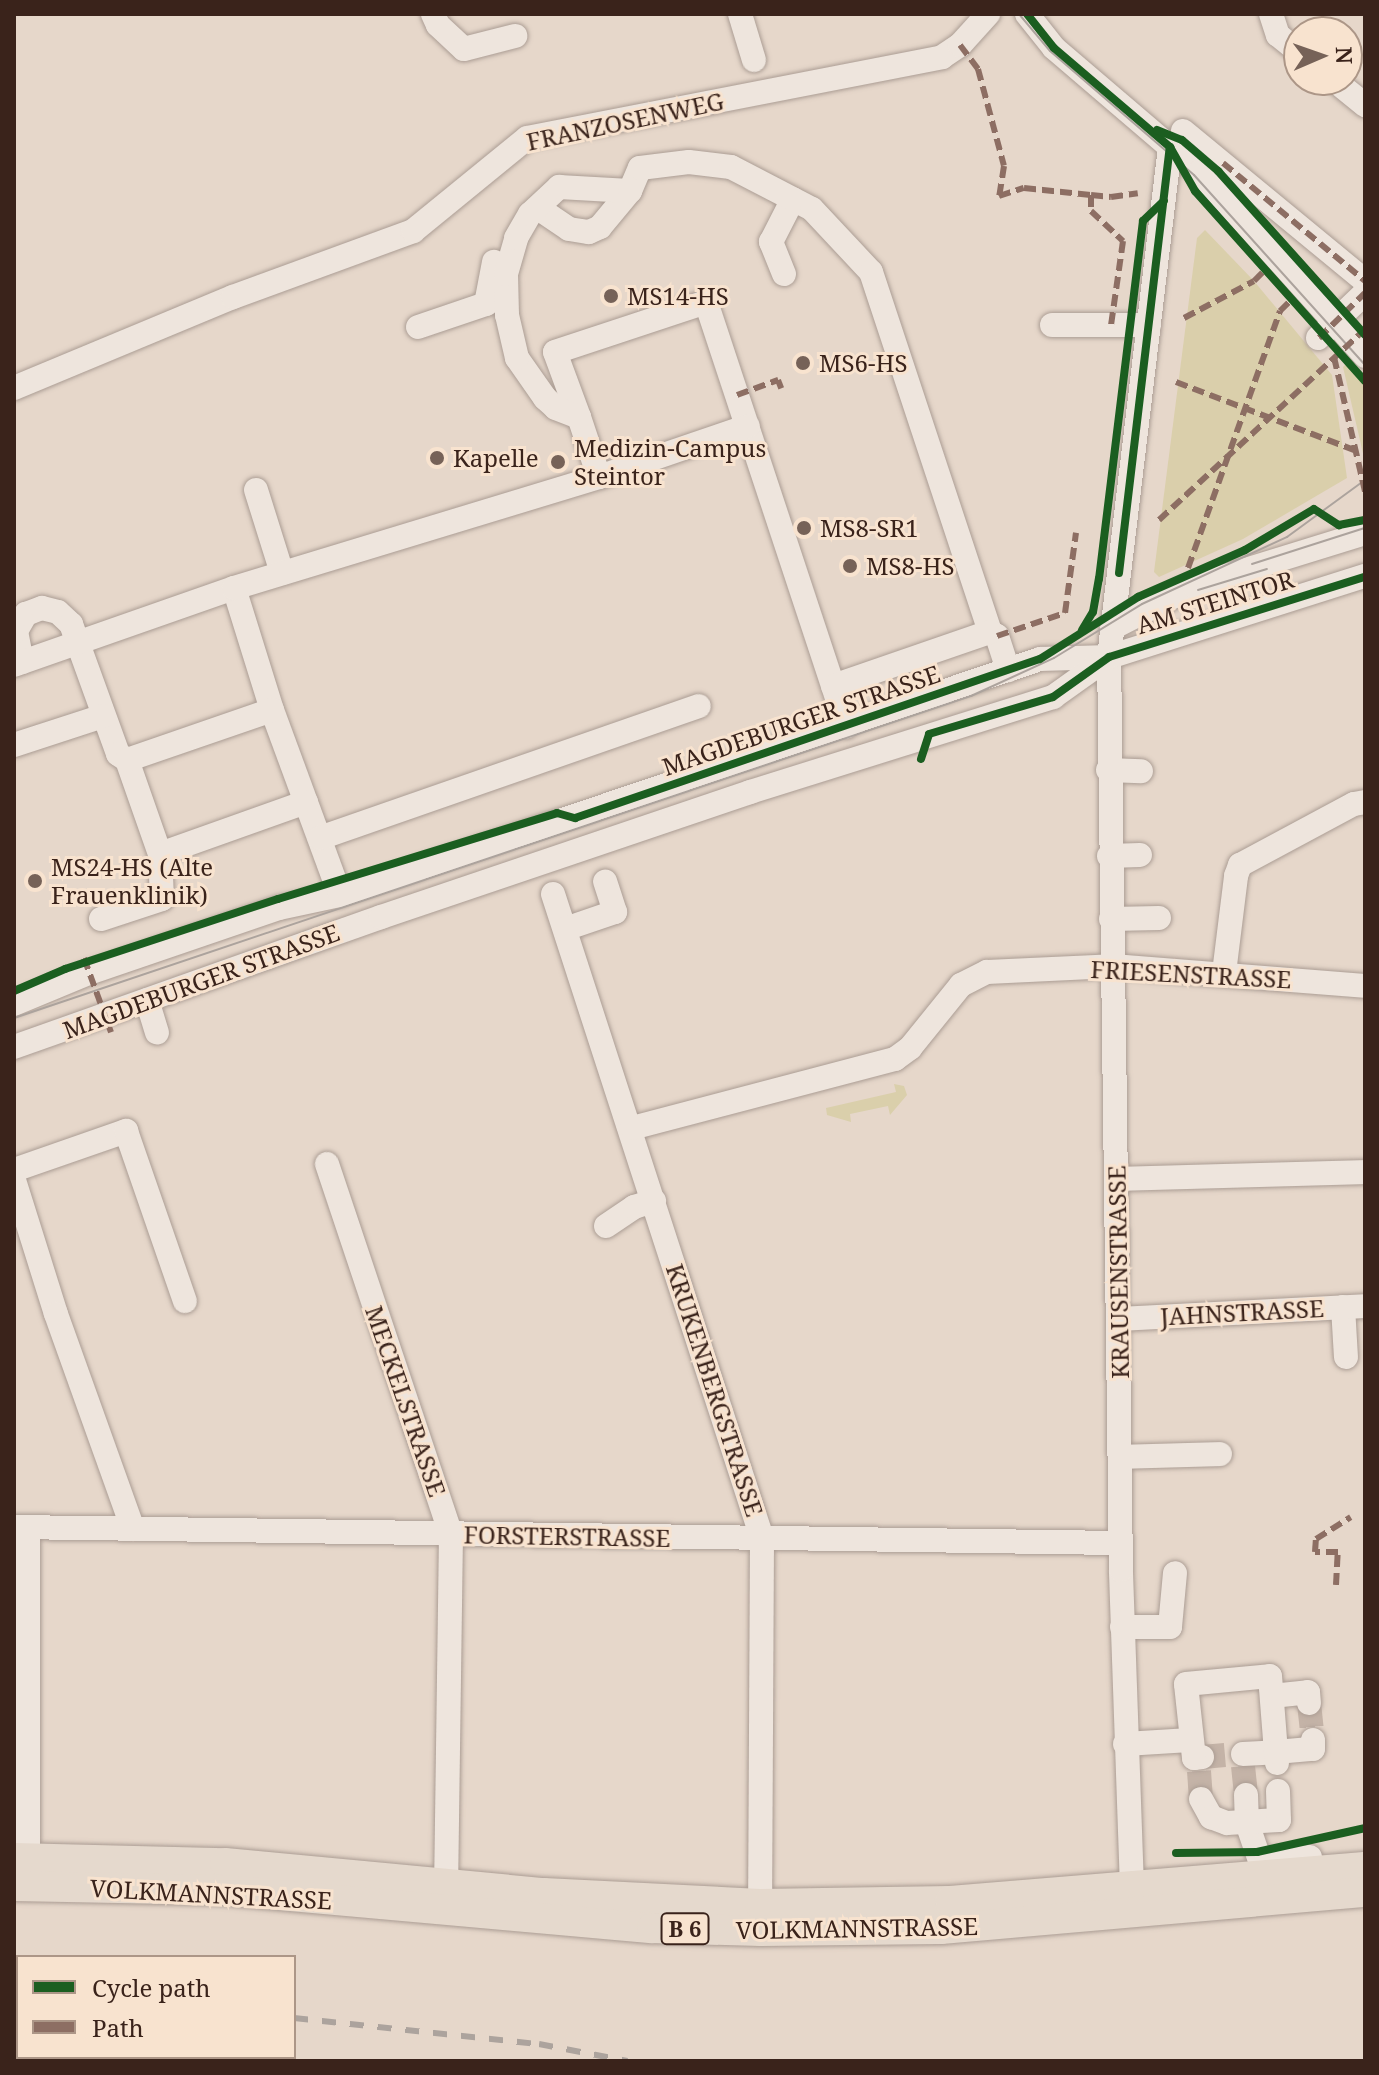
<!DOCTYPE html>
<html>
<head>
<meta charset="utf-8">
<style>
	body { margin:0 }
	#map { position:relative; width:1379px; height:2075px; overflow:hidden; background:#e6d7ca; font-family:"Noto Serif",serif }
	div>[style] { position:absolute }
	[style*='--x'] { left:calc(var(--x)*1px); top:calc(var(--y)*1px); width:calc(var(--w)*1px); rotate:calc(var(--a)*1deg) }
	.green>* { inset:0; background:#dacfab }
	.minor-tunnel>* { height:24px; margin-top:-12px; transform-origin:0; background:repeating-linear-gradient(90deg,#c4b3a7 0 24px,transparent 0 36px) }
	.roads { filter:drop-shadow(0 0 2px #ab9d94) drop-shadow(0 0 2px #ab9d94) }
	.minor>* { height:24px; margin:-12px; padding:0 12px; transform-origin:12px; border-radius:12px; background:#eee5dd }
	.major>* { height:30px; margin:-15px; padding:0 15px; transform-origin:15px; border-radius:15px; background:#e5d9cd }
	.tram>* { height:2px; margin:-1px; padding:0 1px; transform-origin:1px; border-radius:1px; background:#aca39d }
	.rail>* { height:6px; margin-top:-3px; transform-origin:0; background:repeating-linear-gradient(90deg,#aca39d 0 14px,transparent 0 28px) }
	.quiet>* { height:6px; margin-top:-3px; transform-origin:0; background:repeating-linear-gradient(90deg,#8d6e63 0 12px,transparent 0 18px) }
	.cycleway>* { height:8px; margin:-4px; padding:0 4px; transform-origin:4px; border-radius:4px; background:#1b5e20 }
	.dots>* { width:22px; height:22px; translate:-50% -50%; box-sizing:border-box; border:4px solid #f8e3cf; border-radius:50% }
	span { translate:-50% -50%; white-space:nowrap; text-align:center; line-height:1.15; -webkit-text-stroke:6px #f8e3cf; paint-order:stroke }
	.shield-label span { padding:2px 6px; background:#f8e3cf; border:2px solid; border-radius:6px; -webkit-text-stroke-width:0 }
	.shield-label { font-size:22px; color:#3a231b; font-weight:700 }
	.street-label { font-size:24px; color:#3a231b }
	.poi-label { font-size:24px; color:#3a231b }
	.left { translate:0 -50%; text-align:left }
	.frame { position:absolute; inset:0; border:16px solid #3a231b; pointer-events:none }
	.legend { position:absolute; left:16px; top:1955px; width:280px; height:104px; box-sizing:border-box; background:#f8e3cf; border:2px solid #ac9687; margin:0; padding:10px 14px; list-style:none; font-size:24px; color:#3a231b }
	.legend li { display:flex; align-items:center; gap:16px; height:40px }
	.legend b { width:40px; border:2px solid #ac9687 }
	.north { position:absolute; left:1283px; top:16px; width:80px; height:80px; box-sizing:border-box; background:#f8e3cf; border:2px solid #ac9687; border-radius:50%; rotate:88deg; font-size:22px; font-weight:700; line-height:32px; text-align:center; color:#3a231b }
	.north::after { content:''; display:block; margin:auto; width:28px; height:36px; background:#766258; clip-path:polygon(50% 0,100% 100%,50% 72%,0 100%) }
</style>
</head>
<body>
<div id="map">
	<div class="green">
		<i style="clip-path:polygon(1205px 230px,1254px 281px,1332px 375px,1347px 478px,1243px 539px,1159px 577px,1154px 572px,1197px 238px)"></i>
		<i style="clip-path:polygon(1346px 364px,1365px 386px,1365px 462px,1343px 367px)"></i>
		<i style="clip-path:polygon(894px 1084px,904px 1086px,907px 1095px,890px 1115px,888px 1106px,850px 1114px,851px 1122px,827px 1115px,826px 1108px,896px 1092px)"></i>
	</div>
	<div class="minor-tunnel">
		<i style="--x:1309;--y:1703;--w:37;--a:84"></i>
		<i style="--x:1202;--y:1757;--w:23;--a:-5"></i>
		<i style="--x:1243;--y:1766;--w:29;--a:84"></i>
		<i style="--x:1199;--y:1771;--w:28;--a:86"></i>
	</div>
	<div class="roads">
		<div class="minor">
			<i style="--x:433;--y:14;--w:12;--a:66"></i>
			<i style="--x:438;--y:25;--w:35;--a:43"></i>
			<i style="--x:464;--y:49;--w:53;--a:-14.3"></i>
			<i style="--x:740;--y:14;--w:48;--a:73.1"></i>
			<i style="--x:1027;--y:14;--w:43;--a:51.5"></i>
			<i style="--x:1054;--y:48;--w:191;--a:40.5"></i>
			<i style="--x:1199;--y:172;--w:248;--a:47.9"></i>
			<i style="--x:1271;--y:14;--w:22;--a:72"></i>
			<i style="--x:1278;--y:35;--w:27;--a:39"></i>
			<i style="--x:1334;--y:80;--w:40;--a:39"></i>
			<i style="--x:1183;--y:131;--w:236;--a:39.5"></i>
			<i style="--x:538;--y:208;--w:37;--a:34"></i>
			<i style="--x:569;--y:229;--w:20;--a:9"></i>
			<i style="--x:589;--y:232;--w:12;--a:-24"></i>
			<i style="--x:600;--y:227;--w:47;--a:-50.2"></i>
			<i style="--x:784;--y:274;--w:35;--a:-112"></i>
			<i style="--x:771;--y:242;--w:48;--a:-62.9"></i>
			<i style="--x:1052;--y:325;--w:97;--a:0"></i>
			<i style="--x:418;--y:327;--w:72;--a:-18.7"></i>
			<i style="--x:486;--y:304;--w:43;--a:-79.2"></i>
			<i style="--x:1318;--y:338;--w:65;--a:-43.8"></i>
			<i style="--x:14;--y:388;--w:237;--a:-22.6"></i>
			<i style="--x:233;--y:297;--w:192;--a:-20.1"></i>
			<i style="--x:413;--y:231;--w:147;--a:-39.2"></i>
			<i style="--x:527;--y:138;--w:423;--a:-11"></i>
			<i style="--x:942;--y:57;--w:22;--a:-34"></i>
			<i style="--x:960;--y:45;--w:42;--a:-47.9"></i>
			<i style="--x:579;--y:417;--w:69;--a:-110.3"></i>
			<i style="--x:555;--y:352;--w:159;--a:-18.3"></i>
			<i style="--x:706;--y:302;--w:447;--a:71.7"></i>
			<i style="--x:599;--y:477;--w:63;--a:-108.4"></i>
			<i style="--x:579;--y:417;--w:25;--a:-159"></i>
			<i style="--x:556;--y:408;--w:15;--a:-138"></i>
			<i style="--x:545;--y:398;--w:49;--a:-125"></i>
			<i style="--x:517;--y:358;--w:44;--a:-103.1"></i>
			<i style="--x:507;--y:315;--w:41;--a:-91.4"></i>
			<i style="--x:506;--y:274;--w:37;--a:-74"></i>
			<i style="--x:516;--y:238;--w:28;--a:-60"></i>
			<i style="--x:530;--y:214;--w:40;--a:-43"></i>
			<i style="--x:559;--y:187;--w:71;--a:3.2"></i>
			<i style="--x:630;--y:191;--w:25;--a:-67"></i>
			<i style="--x:640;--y:168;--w:49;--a:-7"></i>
			<i style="--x:689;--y:162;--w:42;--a:6.8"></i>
			<i style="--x:731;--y:167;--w:91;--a:27.4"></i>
			<i style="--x:812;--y:209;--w:86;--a:46.9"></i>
			<i style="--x:871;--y:272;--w:379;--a:71.7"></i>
			<i style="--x:990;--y:632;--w:8;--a:30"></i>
			<i style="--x:997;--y:636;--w:36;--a:72"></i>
			<i style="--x:256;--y:490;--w:87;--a:72.6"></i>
			<i style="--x:234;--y:588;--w:128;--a:72.7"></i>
			<i style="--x:272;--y:710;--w:197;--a:69.8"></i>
			<i style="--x:1112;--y:628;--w:92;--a:-27.1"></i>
			<i style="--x:1194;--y:586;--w:179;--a:-17.2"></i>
			<i style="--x:22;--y:662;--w:32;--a:-101"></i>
			<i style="--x:16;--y:631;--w:20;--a:-60"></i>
			<i style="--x:26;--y:614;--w:17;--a:-21"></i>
			<i style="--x:42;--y:608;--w:16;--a:14"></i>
			<i style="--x:58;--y:612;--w:18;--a:43"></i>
			<i style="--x:71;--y:624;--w:138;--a:70.1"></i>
			<i style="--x:118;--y:754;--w:11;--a:34"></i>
			<i style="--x:127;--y:760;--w:100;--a:70.7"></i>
			<i style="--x:160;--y:854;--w:155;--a:-19.6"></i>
			<i style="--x:14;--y:665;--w:233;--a:-19.3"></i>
			<i style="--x:234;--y:588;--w:385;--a:-16.9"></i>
			<i style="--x:602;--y:476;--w:154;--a:-18.9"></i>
			<i style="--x:833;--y:686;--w:166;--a:-19"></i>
			<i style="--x:14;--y:745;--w:94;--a:-18"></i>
			<i style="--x:127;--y:760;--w:153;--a:-19"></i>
			<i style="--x:1108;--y:770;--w:33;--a:2"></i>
			<i style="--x:320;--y:838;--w:401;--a:-19.2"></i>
			<i style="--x:1109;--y:856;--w:31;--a:-2"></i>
			<i style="--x:553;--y:894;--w:677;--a:72.02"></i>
			<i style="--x:762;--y:1538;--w:366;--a:90.3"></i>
			<i style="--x:101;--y:919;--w:64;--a:-18.2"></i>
			<i style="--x:162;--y:899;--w:45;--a:-92.5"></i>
			<i style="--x:1111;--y:919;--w:48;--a:-1.2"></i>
			<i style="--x:565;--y:929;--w:53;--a:-18.8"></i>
			<i style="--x:615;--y:912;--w:32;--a:-108"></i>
			<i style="--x:1224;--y:973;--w:98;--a:-82.9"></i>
			<i style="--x:1236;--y:876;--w:12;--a:-70"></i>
			<i style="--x:1240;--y:865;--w:129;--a:-28.2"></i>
			<i style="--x:1354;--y:804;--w:11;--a:-10"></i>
			<i style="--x:147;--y:1000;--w:34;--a:73"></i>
			<i style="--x:14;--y:1004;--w:81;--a:-22.5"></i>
			<i style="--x:89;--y:973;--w:201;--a:-18.9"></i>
			<i style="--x:279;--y:908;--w:62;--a:-12"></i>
			<i style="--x:340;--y:895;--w:739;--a:-18.63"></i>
			<i style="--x:1040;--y:659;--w:69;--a:-1.7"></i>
			<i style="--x:1109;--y:657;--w:269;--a:-17.6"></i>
			<i style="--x:14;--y:1047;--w:389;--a:-19.5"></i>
			<i style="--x:381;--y:917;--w:390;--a:-18.7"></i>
			<i style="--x:750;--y:792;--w:318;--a:-17.4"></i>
			<i style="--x:1053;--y:697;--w:69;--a:-35.5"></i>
			<i style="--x:632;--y:1128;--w:272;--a:-14.7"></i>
			<i style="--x:895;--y:1059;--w:19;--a:-36"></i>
			<i style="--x:910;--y:1048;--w:81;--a:-51"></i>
			<i style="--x:961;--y:985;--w:29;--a:-27"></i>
			<i style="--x:987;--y:972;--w:125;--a:-2.7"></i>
			<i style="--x:1112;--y:966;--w:254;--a:4.5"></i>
			<i style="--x:327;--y:1164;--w:390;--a:71.5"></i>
			<i style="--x:451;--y:1534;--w:349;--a:90.8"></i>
			<i style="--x:14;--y:1170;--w:119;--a:-19.2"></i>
			<i style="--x:126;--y:1131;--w:180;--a:70.9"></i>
			<i style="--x:1118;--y:1179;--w:247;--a:-1.6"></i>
			<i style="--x:14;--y:1180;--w:140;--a:72.6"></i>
			<i style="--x:56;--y:1314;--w:228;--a:70.3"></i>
			<i style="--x:606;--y:1226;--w:34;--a:-34"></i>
			<i style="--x:634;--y:1207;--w:21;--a:-17"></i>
			<i style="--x:1343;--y:1307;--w:50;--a:86.6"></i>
			<i style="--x:1119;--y:1319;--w:246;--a:-3"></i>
			<i style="--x:1120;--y:1457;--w:100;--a:-1.7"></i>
			<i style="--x:14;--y:1527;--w:1106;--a:0.83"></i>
			<i style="--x:1122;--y:1627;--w:48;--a:0"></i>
			<i style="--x:1170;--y:1627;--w:54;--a:-84.7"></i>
			<i style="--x:1272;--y:1696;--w:36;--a:-6"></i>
			<i style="--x:1308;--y:1692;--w:11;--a:85"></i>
			<i style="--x:1125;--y:1744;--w:65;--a:-3.5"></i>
			<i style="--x:1243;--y:1754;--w:33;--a:-3"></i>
			<i style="--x:1276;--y:1752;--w:11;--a:85"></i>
			<i style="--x:1202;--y:1757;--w:8;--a:173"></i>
			<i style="--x:1194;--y:1758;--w:74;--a:-96.2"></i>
			<i style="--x:1186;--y:1684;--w:84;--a:-5.4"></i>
			<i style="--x:1270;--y:1676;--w:76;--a:85.5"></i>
			<i style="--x:1276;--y:1752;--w:37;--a:-5"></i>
			<i style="--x:1313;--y:1749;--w:9;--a:-90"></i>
			<i style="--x:1246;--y:1795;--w:28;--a:88"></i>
			<i style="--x:1247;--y:1823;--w:39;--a:71"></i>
			<i style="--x:1260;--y:1860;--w:50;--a:-3.4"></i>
			<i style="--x:1201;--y:1799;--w:21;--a:61"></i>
			<i style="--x:1211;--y:1817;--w:17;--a:21"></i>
			<i style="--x:1227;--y:1823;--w:52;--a:-3.3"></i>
			<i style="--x:1279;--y:1820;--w:29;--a:-92"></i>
			<i style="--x:28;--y:1858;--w:331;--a:-90"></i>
			<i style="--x:1132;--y:1888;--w:318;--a:-92"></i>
			<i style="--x:1121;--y:1570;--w:913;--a:-90.75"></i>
			<i style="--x:1109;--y:657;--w:514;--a:-83.18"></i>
		</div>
		<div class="major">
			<i style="--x:14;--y:1858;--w:211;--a:1.4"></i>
			<i style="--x:225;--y:1863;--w:320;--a:5.4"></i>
			<i style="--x:544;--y:1893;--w:216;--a:2.9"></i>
			<i style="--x:760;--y:1904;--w:190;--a:-0.9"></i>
			<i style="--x:950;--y:1901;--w:416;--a:-4.7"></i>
			<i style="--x:14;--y:1886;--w:210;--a:1.1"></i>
			<i style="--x:224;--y:1890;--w:430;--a:5.1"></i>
			<i style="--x:652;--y:1928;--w:109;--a:1.6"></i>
			<i style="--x:761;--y:1931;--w:180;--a:-0.6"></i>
			<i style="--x:941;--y:1929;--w:426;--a:-5"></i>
		</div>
	</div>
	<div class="tram">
		<i style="--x:1019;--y:14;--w:48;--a:50"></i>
		<i style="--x:1050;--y:51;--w:190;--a:40.7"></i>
		<i style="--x:1194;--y:175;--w:256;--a:48"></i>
		<i style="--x:1252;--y:564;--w:119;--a:-17.7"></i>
		<i style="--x:1198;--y:590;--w:72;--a:-16.9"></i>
		<i style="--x:14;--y:1018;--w:1010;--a:-18.6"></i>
		<i style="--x:971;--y:696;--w:91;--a:-24.6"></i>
		<i style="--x:1054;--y:658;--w:103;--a:-31.5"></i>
		<i style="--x:1142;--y:604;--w:160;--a:-24.8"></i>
		<i style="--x:1287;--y:537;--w:97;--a:-36.2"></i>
	</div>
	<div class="rail">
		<i style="--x:14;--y:1988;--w:4;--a:0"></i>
		<i style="--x:14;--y:2009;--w:4;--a:0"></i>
		<i style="--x:294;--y:2018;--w:246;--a:6.1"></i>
		<i style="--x:539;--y:2044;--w:90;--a:10.9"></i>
		<i style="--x:14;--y:2038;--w:4;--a:14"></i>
		<i style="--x:26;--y:2057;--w:19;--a:12"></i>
		<i style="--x:102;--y:2057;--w:16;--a:14"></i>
		<i style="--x:223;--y:2057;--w:16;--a:14"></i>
	</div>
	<div class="quiet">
		<i style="--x:960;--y:45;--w:30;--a:53"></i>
		<i style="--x:978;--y:69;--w:100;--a:75"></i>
		<i style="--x:1004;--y:166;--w:30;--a:99"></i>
		<i style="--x:999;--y:196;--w:26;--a:-18"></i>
		<i style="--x:1024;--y:188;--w:67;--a:6"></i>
		<i style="--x:1091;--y:195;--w:16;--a:90"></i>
		<i style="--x:1091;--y:211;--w:44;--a:43.2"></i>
		<i style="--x:1123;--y:241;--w:85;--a:98.1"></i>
		<i style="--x:1223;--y:163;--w:185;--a:39.7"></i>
		<i style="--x:1091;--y:195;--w:20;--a:6"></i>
		<i style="--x:1111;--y:197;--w:27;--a:-8"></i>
		<i style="--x:1184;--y:318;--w:79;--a:-27.9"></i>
		<i style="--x:1254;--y:281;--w:17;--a:-45"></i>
		<i style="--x:1319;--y:338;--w:64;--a:-44.4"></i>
		<i style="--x:1334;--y:357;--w:138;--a:77"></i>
		<i style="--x:1176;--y:382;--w:191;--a:20.9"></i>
		<i style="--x:737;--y:395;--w:44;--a:-20.1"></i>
		<i style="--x:778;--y:380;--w:9;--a:69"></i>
		<i style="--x:1159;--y:520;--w:281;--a:-42.8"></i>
		<i style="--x:1188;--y:568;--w:273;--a:-70.3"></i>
		<i style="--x:1280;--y:311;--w:18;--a:-45"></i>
		<i style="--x:997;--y:636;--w:72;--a:-18.7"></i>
		<i style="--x:1065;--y:613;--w:81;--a:-82.2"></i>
		<i style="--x:84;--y:958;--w:79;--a:70"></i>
		<i style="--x:1336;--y:1585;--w:33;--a:-87"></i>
		<i style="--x:1338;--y:1552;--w:23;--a:180"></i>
		<i style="--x:1315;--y:1552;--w:13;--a:-86"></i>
		<i style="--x:1316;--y:1539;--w:41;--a:-32.2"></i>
	</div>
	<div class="cycleway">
		<i style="--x:1027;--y:14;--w:43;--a:51.5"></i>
		<i style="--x:1054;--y:48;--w:153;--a:40.5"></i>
		<i style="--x:1170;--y:147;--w:51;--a:60.4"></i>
		<i style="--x:1195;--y:191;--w:255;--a:48.2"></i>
		<i style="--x:1157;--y:130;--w:27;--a:22"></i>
		<i style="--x:1182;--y:140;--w:48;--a:40.7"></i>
		<i style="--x:1218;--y:171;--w:220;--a:48.1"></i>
		<i style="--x:1119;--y:573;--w:429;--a:-83.2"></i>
		<i style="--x:1082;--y:630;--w:21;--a:-59"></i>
		<i style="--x:1093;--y:612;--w:34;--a:-80"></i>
		<i style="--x:1099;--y:579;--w:361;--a:-83"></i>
		<i style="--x:1143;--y:221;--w:29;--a:-44"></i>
		<i style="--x:921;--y:759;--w:26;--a:-72"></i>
		<i style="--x:929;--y:734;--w:129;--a:-16.6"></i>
		<i style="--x:1053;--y:697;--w:69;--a:-35.5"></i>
		<i style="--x:1109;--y:657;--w:268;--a:-17.4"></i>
		<i style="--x:14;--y:991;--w:56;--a:-23.3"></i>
		<i style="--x:65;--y:969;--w:224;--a:-18.2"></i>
		<i style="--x:278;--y:899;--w:292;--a:-17.1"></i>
		<i style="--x:557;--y:813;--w:19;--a:16"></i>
		<i style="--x:575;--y:818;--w:491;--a:-18.9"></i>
		<i style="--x:1040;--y:659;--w:116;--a:-32.3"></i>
		<i style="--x:1138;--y:597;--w:117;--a:-23.7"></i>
		<i style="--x:1245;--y:550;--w:80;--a:-30.7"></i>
		<i style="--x:1314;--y:509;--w:30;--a:33"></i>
		<i style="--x:1339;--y:525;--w:26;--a:-11"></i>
		<i style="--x:1176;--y:1853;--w:81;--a:-0.7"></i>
		<i style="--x:1257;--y:1852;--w:111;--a:-12.5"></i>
	</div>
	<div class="dots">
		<i style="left:611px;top:296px;background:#766258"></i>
		<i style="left:803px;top:363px;background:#766258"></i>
		<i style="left:437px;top:458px;background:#766258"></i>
		<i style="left:558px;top:462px;background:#766258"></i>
		<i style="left:804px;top:528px;background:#766258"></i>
		<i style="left:850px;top:566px;background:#766258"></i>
		<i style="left:35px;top:881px;background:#766258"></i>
	</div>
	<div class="shield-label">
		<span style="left:685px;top:1929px">B 6</span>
	</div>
	<div class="street-label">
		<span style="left:625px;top:121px;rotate:-12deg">FRANZOSENWEG</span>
		<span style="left:1215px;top:602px;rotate:-17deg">AM STEINTOR</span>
		<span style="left:801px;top:720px;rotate:-19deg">MAGDEBURGER STRASSE</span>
		<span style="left:1191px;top:974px;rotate:3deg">FRIESENSTRASSE</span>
		<span style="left:201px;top:981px;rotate:-20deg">MAGDEBURGER STRASSE</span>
		<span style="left:1118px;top:1272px;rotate:-91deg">KRAUSENSTRASSE</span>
		<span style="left:1242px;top:1312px;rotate:-3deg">JAHNSTRASSE</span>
		<span style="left:715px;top:1390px;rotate:72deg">KRUKENBERGSTRASSE</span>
		<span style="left:406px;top:1401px;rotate:71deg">MECKELSTRASSE</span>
		<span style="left:567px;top:1536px;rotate:1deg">FORSTERSTRASSE</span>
		<span style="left:211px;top:1894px;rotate:3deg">VOLKMANNSTRASSE</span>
		<span style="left:857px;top:1928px;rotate:-1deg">VOLKMANNSTRASSE</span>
	</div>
	<div class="poi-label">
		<span class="left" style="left:627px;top:296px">MS14-HS</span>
		<span class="left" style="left:819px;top:363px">MS6-HS</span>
		<span class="left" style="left:574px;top:462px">Medizin-Campus<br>Steintor</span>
		<span class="left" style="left:453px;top:458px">Kapelle</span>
		<span class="left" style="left:820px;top:528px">MS8-SR1</span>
		<span class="left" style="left:866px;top:566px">MS8-HS</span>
		<span class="left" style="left:51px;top:881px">MS24-HS (Alte<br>Frauenklinik)</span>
	</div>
	<div class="frame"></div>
	<ul class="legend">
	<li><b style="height:10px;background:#1b5e20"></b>Cycle path</li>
	<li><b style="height:10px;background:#8d6e63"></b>Path</li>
	</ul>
	<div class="north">N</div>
</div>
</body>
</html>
